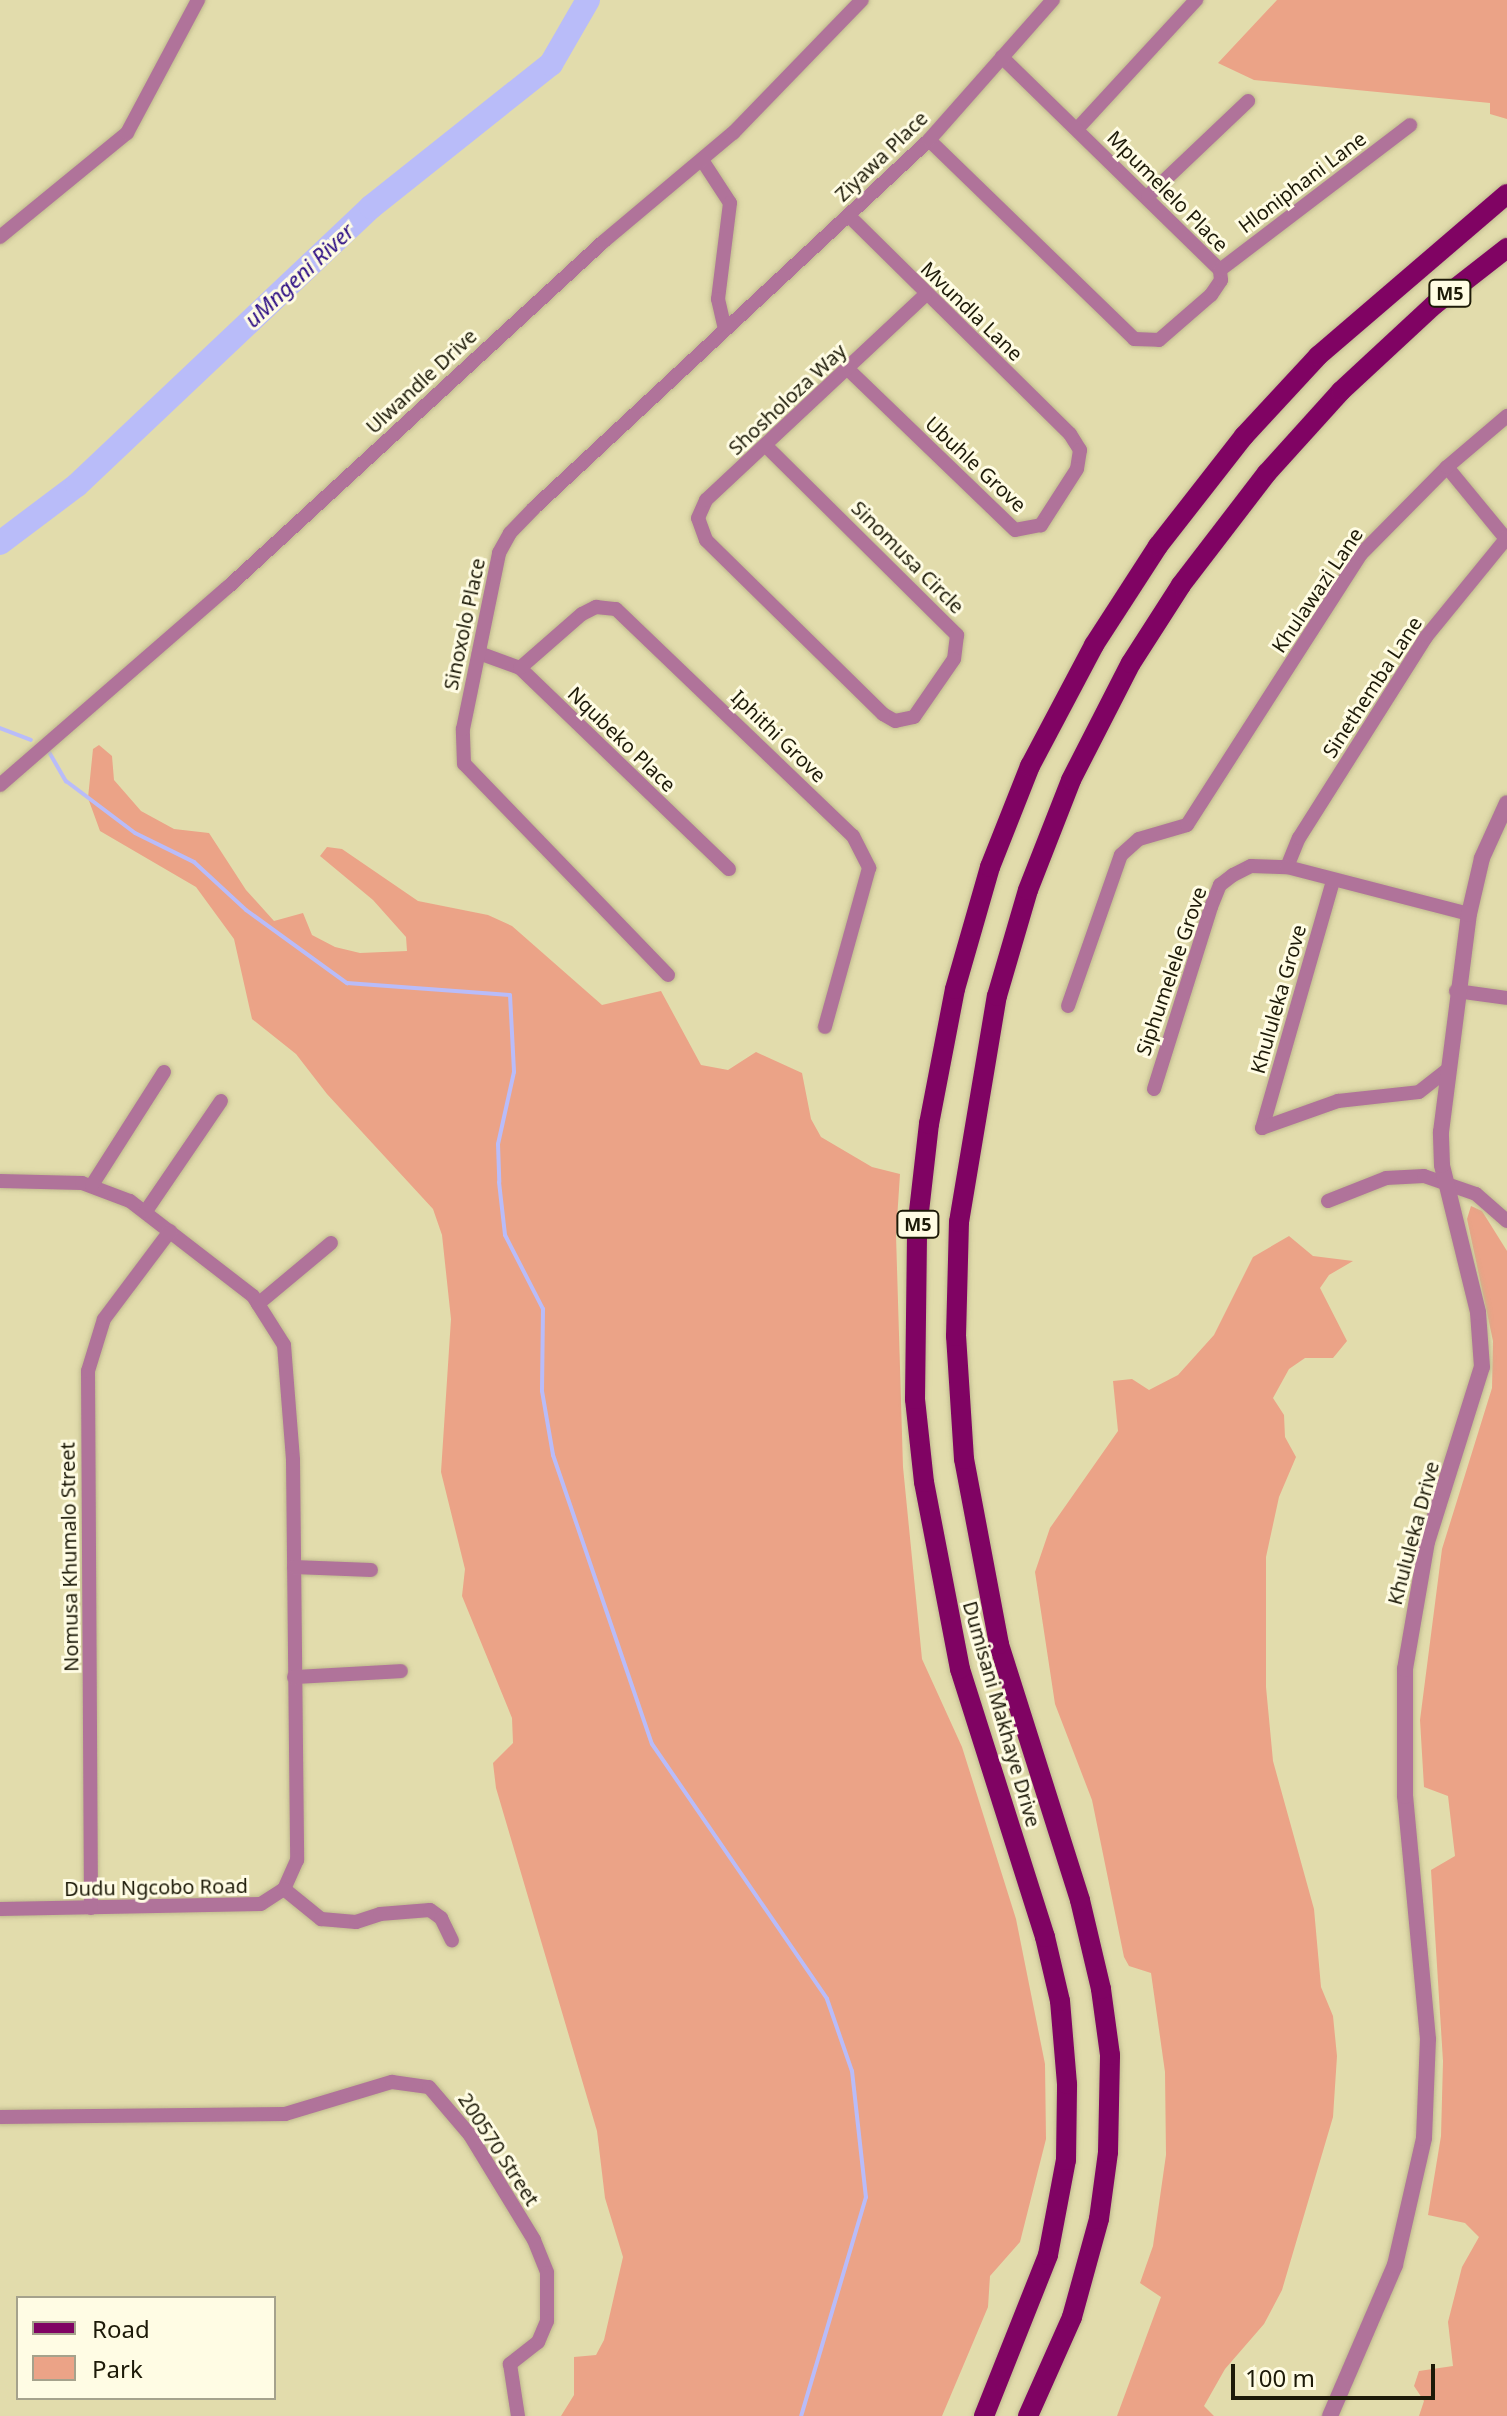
<!DOCTYPE html>
<html>
<head>
<meta charset="utf-8">
<style>
	body { margin:0 }
	#map { position:relative; width:1507px; height:2416px; overflow:hidden; background:#e2dcac; font-family:"Noto Sans",sans-serif }
	div>[style] { position:absolute }
	[style*='--x'] { left:calc(var(--x)*1px); top:calc(var(--y)*1px); width:calc(var(--w)*1px); rotate:calc(var(--a)*1deg) }
	.green>* { inset:0; background:#eba387 }
	.stream>* { height:4px; margin:-2px; padding:0 2px; transform-origin:2px; border-radius:2px; background:#b9bcf9 }
	.river>* { height:24px; margin:-12px; padding:0 12px; transform-origin:12px; border-radius:12px; background:#b9bcf9 }
	.roads { filter:drop-shadow(0 0 2px #bfb98e) drop-shadow(0 0 2px #bfb98e) }
	.minor>* { height:14px; margin:-7px; padding:0 7px; transform-origin:7px; border-radius:7px; background:#b0739a }
	.tertiary>* { height:16px; margin:-8px; padding:0 8px; transform-origin:8px; border-radius:8px; background:#b0739a }
	.primary>* { height:20px; margin:-10px; padding:0 10px; transform-origin:10px; border-radius:10px; background:#800363 }
	span { translate:-50% -50%; white-space:nowrap; text-align:center; line-height:1.15; -webkit-text-stroke:6px #fffce4; paint-order:stroke }
	.shield-label span { padding:2px 6px; background:#fffce4; border:2px solid; border-radius:6px; -webkit-text-stroke-width:0 }
	.shield-label { font-size:18px; color:#1d1a08; font-weight:700 }
	.street-label { font-size:20px; color:#1d1a08 }
	.water-label { font-size:22px; color:#2d0e84; font-style:italic }
	.legend { position:absolute; left:16px; top:2296px; width:260px; height:104px; box-sizing:border-box; background:#fffce4; border:2px solid #a5a28c; margin:0; padding:10px 14px; list-style:none; font-size:24px; color:#1d1a08 }
	.legend li { display:flex; align-items:center; gap:16px; height:40px }
	.legend b { width:40px; border:2px solid #a5a28c }
	.scale { position:absolute; left:1231px; top:2364px; width:204px; height:36px; box-sizing:border-box; border:4px solid #1d1a08; border-top:0; padding-left:10px; font-size:24px; line-height:28px; white-space:nowrap; color:#1d1a08; -webkit-text-stroke:6px #fffce4; paint-order:stroke }
</style>
</head>
<body>
<div id="map">
	<div class="green">
		<i style="clip-path:polygon(1277px 0,1507px 0,1507px 119px,1490px 114px,1490px 103px,1254px 80px,1218px 63px)"></i>
		<i style="clip-path:polygon(99px 745px,112px 756px,114px 780px,141px 811px,174px 829px,209px 833px,246px 890px,274px 921px,303px 913px,312px 935px,335px 947px,360px 953px,407px 951px,406px 937px,373px 900px,320px 856px,327px 847px,342px 849px,418px 901px,488px 915px,512px 926px,602px 1005px,661px 991px,701px 1065px,728px 1070px,756px 1052px,802px 1073px,811px 1119px,821px 1137px,872px 1167px,900px 1174px,896px 1235px,903px 1467px,922px 1659px,962px 1747px,1016px 1919px,1045px 2064px,1046px 2139px,1020px 2242px,990px 2276px,988px 2307px,942px 2416px,561px 2416px,574px 2395px,574px 2357px,596px 2355px,604px 2340px,623px 2257px,605px 2198px,597px 2131px,496px 1788px,493px 1763px,513px 1743px,512px 1718px,462px 1596px,465px 1569px,441px 1472px,451px 1319px,442px 1235px,433px 1209px,327px 1094px,296px 1054px,252px 1019px,234px 939px,196px 887px,100px 831px,88px 798px,93px 749px)"></i>
		<i style="clip-path:polygon(1471px 1206px,1482px 1211px,1507px 1251px,1507px 2416px,1419px 2416px,1424px 2401px,1414px 2386px,1419px 2371px,1453px 2366px,1448px 2322px,1462px 2267px,1479px 2237px,1465px 2223px,1428px 2215px,1441px 2136px,1443px 2061px,1431px 1870px,1455px 1856px,1448px 1796px,1424px 1787px,1420px 1720px,1442px 1549px,1492px 1388px,1493px 1341px,1467px 1219px)"></i>
		<i style="clip-path:polygon(1289px 1236px,1313px 1256px,1353px 1261px,1329px 1275px,1320px 1288px,1347px 1341px,1333px 1358px,1305px 1358px,1289px 1369px,1273px 1398px,1284px 1415px,1285px 1437px,1296px 1457px,1279px 1497px,1266px 1557px,1266px 1687px,1273px 1761px,1314px 1909px,1321px 1987px,1333px 2016px,1337px 2056px,1333px 2117px,1282px 2290px,1264px 2324px,1225px 2369px,1204px 2406px,1214px 2416px,1117px 2416px,1161px 2297px,1140px 2283px,1153px 2246px,1166px 2155px,1165px 2072px,1151px 1973px,1129px 1966px,1124px 1957px,1092px 1800px,1055px 1704px,1035px 1572px,1050px 1528px,1118px 1431px,1113px 1381px,1132px 1379px,1149px 1390px,1178px 1375px,1214px 1335px,1253px 1257px)"></i>
	</div>
	<div class="stream">
		<i style="--x:0;--y:728;--w:33;--a:21"></i>
		<i style="--x:49;--y:752;--w:34;--a:60"></i>
		<i style="--x:66;--y:781;--w:86;--a:37"></i>
		<i style="--x:135;--y:833;--w:66;--a:26.2"></i>
		<i style="--x:194;--y:862;--w:71;--a:42.7"></i>
		<i style="--x:246;--y:910;--w:125;--a:35.9"></i>
		<i style="--x:347;--y:983;--w:163;--a:4.2"></i>
		<i style="--x:510;--y:995;--w:77;--a:87"></i>
		<i style="--x:514;--y:1072;--w:74;--a:102.5"></i>
		<i style="--x:498;--y:1144;--w:38;--a:88"></i>
		<i style="--x:499;--y:1182;--w:53;--a:83.5"></i>
		<i style="--x:505;--y:1235;--w:83;--a:62.8"></i>
		<i style="--x:543;--y:1309;--w:82;--a:90.7"></i>
		<i style="--x:542;--y:1391;--w:65;--a:80.2"></i>
		<i style="--x:553;--y:1455;--w:305;--a:71.1"></i>
		<i style="--x:652;--y:1744;--w:309;--a:55.5"></i>
		<i style="--x:827;--y:1999;--w:76;--a:70.9"></i>
		<i style="--x:852;--y:2071;--w:127;--a:83.7"></i>
		<i style="--x:866;--y:2197;--w:228;--a:106.5"></i>
	</div>
	<div class="river">
		<i style="--x:0;--y:543;--w:96;--a:-37"></i>
		<i style="--x:77;--y:485;--w:405;--a:-43.4"></i>
		<i style="--x:371;--y:207;--w:230;--a:-38.5"></i>
		<i style="--x:551;--y:64;--w:74;--a:-60"></i>
	</div>
	<div class="roads">
		<div class="minor">
			<i style="--x:1077;--y:129;--w:176;--a:-47.3"></i>
			<i style="--x:929;--y:140;--w:286;--a:44.1"></i>
			<i style="--x:1134;--y:339;--w:25;--a:2"></i>
			<i style="--x:1159;--y:340;--w:69;--a:-40.9"></i>
			<i style="--x:1211;--y:295;--w:18;--a:-56"></i>
			<i style="--x:1221;--y:280;--w:10;--a:-96"></i>
			<i style="--x:1220;--y:270;--w:305;--a:-135.7"></i>
			<i style="--x:702;--y:160;--w:51;--a:56.9"></i>
			<i style="--x:730;--y:203;--w:97;--a:97.1"></i>
			<i style="--x:718;--y:299;--w:31;--a:77"></i>
			<i style="--x:1148;--y:196;--w:138;--a:-43.5"></i>
			<i style="--x:849;--y:216;--w:310;--a:44.6"></i>
			<i style="--x:1070;--y:434;--w:19;--a:58"></i>
			<i style="--x:1080;--y:450;--w:19;--a:99"></i>
			<i style="--x:1077;--y:469;--w:67;--a:122.7"></i>
			<i style="--x:1041;--y:525;--w:26;--a:169"></i>
			<i style="--x:1015;--y:530;--w:231;--a:-136.1"></i>
			<i style="--x:0;--y:237;--w:164;--a:-39.3"></i>
			<i style="--x:127;--y:133;--w:151;--a:-61.9"></i>
			<i style="--x:1220;--y:270;--w:239;--a:-37.3"></i>
			<i style="--x:766;--y:446;--w:269;--a:44.7"></i>
			<i style="--x:957;--y:635;--w:24;--a:97"></i>
			<i style="--x:954;--y:659;--w:70;--a:124.6"></i>
			<i style="--x:914;--y:717;--w:19;--a:168"></i>
			<i style="--x:895;--y:721;--w:14;--a:-150"></i>
			<i style="--x:883;--y:714;--w:248;--a:-135.5"></i>
			<i style="--x:706;--y:540;--w:23;--a:-110"></i>
			<i style="--x:698;--y:518;--w:20;--a:-66"></i>
			<i style="--x:706;--y:500;--w:300;--a:-43.1"></i>
			<i style="--x:1447;--y:467;--w:94;--a:50.6"></i>
			<i style="--x:479;--y:653;--w:44;--a:20.1"></i>
			<i style="--x:520;--y:668;--w:290;--a:43.9"></i>
			<i style="--x:520;--y:668;--w:82;--a:-41.1"></i>
			<i style="--x:582;--y:614;--w:16;--a:-27"></i>
			<i style="--x:596;--y:607;--w:20;--a:6"></i>
			<i style="--x:616;--y:609;--w:328;--a:43.8"></i>
			<i style="--x:853;--y:836;--w:36;--a:63"></i>
			<i style="--x:869;--y:868;--w:165;--a:105.5"></i>
			<i style="--x:0;--y:785;--w:302;--a:-41"></i>
			<i style="--x:228;--y:587;--w:510;--a:-42.61"></i>
			<i style="--x:603;--y:242;--w:170;--a:-40"></i>
			<i style="--x:733;--y:133;--w:185;--a:-45.9"></i>
			<i style="--x:1287;--y:867;--w:31;--a:-68"></i>
			<i style="--x:1299;--y:838;--w:238;--a:-57.7"></i>
			<i style="--x:1426;--y:637;--w:127;--a:-50.8"></i>
			<i style="--x:1333;--y:881;--w:257;--a:106"></i>
			<i style="--x:1262;--y:1128;--w:81;--a:-19.6"></i>
			<i style="--x:1338;--y:1101;--w:81;--a:-6.3"></i>
			<i style="--x:1419;--y:1092;--w:36;--a:-38"></i>
			<i style="--x:668;--y:975;--w:293;--a:-134"></i>
			<i style="--x:464;--y:764;--w:35;--a:-92"></i>
			<i style="--x:463;--y:729;--w:180;--a:-78.4"></i>
			<i style="--x:499;--y:553;--w:23;--a:-61"></i>
			<i style="--x:510;--y:533;--w:35;--a:-46"></i>
			<i style="--x:534;--y:508;--w:540;--a:-42.97"></i>
			<i style="--x:929;--y:140;--w:187;--a:-48.5"></i>
			<i style="--x:1456;--y:991;--w:51;--a:7.8"></i>
			<i style="--x:1068;--y:1006;--w:160;--a:-70.7"></i>
			<i style="--x:1121;--y:855;--w:24;--a:-42"></i>
			<i style="--x:1139;--y:839;--w:50;--a:-16.3"></i>
			<i style="--x:1187;--y:825;--w:322;--a:-57.3"></i>
			<i style="--x:1361;--y:554;--w:122;--a:-45.3"></i>
			<i style="--x:1447;--y:467;--w:79;--a:-40.4"></i>
			<i style="--x:1154;--y:1089;--w:191;--a:-72.6"></i>
			<i style="--x:1211;--y:907;--w:24;--a:-68"></i>
			<i style="--x:1220;--y:885;--w:16;--a:-38"></i>
			<i style="--x:1233;--y:875;--w:20;--a:-27"></i>
			<i style="--x:1251;--y:866;--w:36;--a:2"></i>
			<i style="--x:1287;--y:867;--w:188;--a:14.5"></i>
			<i style="--x:0;--y:1181;--w:82;--a:1.4"></i>
			<i style="--x:82;--y:1183;--w:51;--a:20.6"></i>
			<i style="--x:130;--y:1201;--w:155;--a:37.7"></i>
			<i style="--x:253;--y:1296;--w:58;--a:57.7"></i>
			<i style="--x:284;--y:1345;--w:115;--a:85.5"></i>
			<i style="--x:293;--y:1460;--w:400;--a:89.4"></i>
			<i style="--x:297;--y:1860;--w:32;--a:114"></i>
			<i style="--x:284;--y:1889;--w:27;--a:147"></i>
			<i style="--x:261;--y:1904;--w:261;--a:178.9"></i>
			<i style="--x:92;--y:1185;--w:134;--a:-57.5"></i>
			<i style="--x:1328;--y:1201;--w:62;--a:-21.6"></i>
			<i style="--x:1386;--y:1178;--w:38;--a:-3"></i>
			<i style="--x:1424;--y:1176;--w:55;--a:19.1"></i>
			<i style="--x:1476;--y:1194;--w:41;--a:41.1"></i>
			<i style="--x:146;--y:1211;--w:133;--a:-55.7"></i>
			<i style="--x:258;--y:1304;--w:95;--a:-39.9"></i>
			<i style="--x:294;--y:1567;--w:77;--a:2.2"></i>
			<i style="--x:294;--y:1677;--w:107;--a:-3.2"></i>
			<i style="--x:284;--y:1889;--w:48;--a:39"></i>
			<i style="--x:321;--y:1919;--w:35;--a:5"></i>
			<i style="--x:356;--y:1922;--w:25;--a:-18"></i>
			<i style="--x:380;--y:1914;--w:50;--a:-4.6"></i>
			<i style="--x:430;--y:1910;--w:14;--a:36"></i>
			<i style="--x:441;--y:1918;--w:25;--a:64"></i>
			<i style="--x:91;--y:1908;--w:537;--a:-90.32"></i>
			<i style="--x:88;--y:1371;--w:54;--a:-72.9"></i>
			<i style="--x:104;--y:1319;--w:110;--a:-53.1"></i>
			<i style="--x:0;--y:2117;--w:285;--a:-0.6"></i>
			<i style="--x:285;--y:2114;--w:112;--a:-16.7"></i>
			<i style="--x:392;--y:2082;--w:37;--a:8"></i>
			<i style="--x:429;--y:2087;--w:63;--a:49.5"></i>
			<i style="--x:470;--y:2135;--w:123;--a:58.6"></i>
			<i style="--x:534;--y:2240;--w:35;--a:68"></i>
			<i style="--x:547;--y:2273;--w:48;--a:90"></i>
			<i style="--x:547;--y:2321;--w:23;--a:113"></i>
			<i style="--x:538;--y:2342;--w:36;--a:142"></i>
			<i style="--x:510;--y:2364;--w:53;--a:81.3"></i>
		</div>
		<div class="tertiary">
			<i style="--x:1330;--y:2416;--w:164;--a:-66.7"></i>
			<i style="--x:1395;--y:2265;--w:130;--a:-77.1"></i>
			<i style="--x:1424;--y:2138;--w:99;--a:-87.7"></i>
			<i style="--x:1428;--y:2039;--w:244;--a:-95.4"></i>
			<i style="--x:1405;--y:1796;--w:127;--a:-90"></i>
			<i style="--x:1405;--y:1669;--w:129;--a:-80.2"></i>
			<i style="--x:1427;--y:1542;--w:183;--a:-72.6"></i>
			<i style="--x:1482;--y:1367;--w:55;--a:-94.2"></i>
			<i style="--x:1478;--y:1312;--w:151;--a:-103.8"></i>
			<i style="--x:1442;--y:1165;--w:33;--a:-92"></i>
			<i style="--x:1441;--y:1132;--w:220;--a:-82.7"></i>
			<i style="--x:1469;--y:914;--w:57;--a:-76.9"></i>
			<i style="--x:1482;--y:858;--w:60;--a:-65.6"></i>
		</div>
		<div class="primary">
			<i style="--x:984;--y:2416;--w:173;--a:-68.3"></i>
			<i style="--x:1048;--y:2255;--w:97;--a:-79.3"></i>
			<i style="--x:1066;--y:2160;--w:76;--a:-89.2"></i>
			<i style="--x:1067;--y:2084;--w:83;--a:-94.8"></i>
			<i style="--x:1060;--y:2001;--w:66;--a:-103.2"></i>
			<i style="--x:1045;--y:1937;--w:281;--a:-107.6"></i>
			<i style="--x:960;--y:1669;--w:190;--a:-100.9"></i>
			<i style="--x:924;--y:1482;--w:83;--a:-96.2"></i>
			<i style="--x:915;--y:1399;--w:170;--a:-89.3"></i>
			<i style="--x:917;--y:1229;--w:106;--a:-83.5"></i>
			<i style="--x:929;--y:1124;--w:137;--a:-79.1"></i>
			<i style="--x:955;--y:989;--w:127;--a:-74"></i>
			<i style="--x:990;--y:867;--w:109;--a:-68.4"></i>
			<i style="--x:1030;--y:766;--w:137;--a:-62.1"></i>
			<i style="--x:1094;--y:645;--w:118;--a:-57.1"></i>
			<i style="--x:1158;--y:546;--w:140;--a:-52"></i>
			<i style="--x:1244;--y:436;--w:109;--a:-47.2"></i>
			<i style="--x:1318;--y:356;--w:249;--a:-40.6"></i>
			<i style="--x:1028;--y:2416;--w:108;--a:-66"></i>
			<i style="--x:1072;--y:2317;--w:102;--a:-74.6"></i>
			<i style="--x:1099;--y:2219;--w:68;--a:-82.3"></i>
			<i style="--x:1108;--y:2152;--w:97;--a:-88.8"></i>
			<i style="--x:1110;--y:2055;--w:67;--a:-97.8"></i>
			<i style="--x:1101;--y:1989;--w:91;--a:-103.3"></i>
			<i style="--x:1080;--y:1900;--w:269;--a:-107.6"></i>
			<i style="--x:999;--y:1644;--w:188;--a:-100.7"></i>
			<i style="--x:964;--y:1459;--w:123;--a:-93.7"></i>
			<i style="--x:956;--y:1336;--w:114;--a:-88.5"></i>
			<i style="--x:959;--y:1222;--w:229;--a:-80.5"></i>
			<i style="--x:997;--y:996;--w:110;--a:-73.7"></i>
			<i style="--x:1028;--y:890;--w:118;--a:-68.6"></i>
			<i style="--x:1071;--y:780;--w:131;--a:-62.9"></i>
			<i style="--x:1131;--y:663;--w:93;--a:-57.3"></i>
			<i style="--x:1181;--y:585;--w:141;--a:-52.5"></i>
			<i style="--x:1267;--y:473;--w:110;--a:-47.9"></i>
			<i style="--x:1341;--y:391;--w:127;--a:-42.8"></i>
			<i style="--x:1434;--y:305;--w:93;--a:-38"></i>
		</div>
	</div>
	<div class="shield-label">
		<span style="left:1450px;top:293px">M5</span>
		<span style="left:918px;top:1224px">M5</span>
	</div>
	<div class="street-label">
		<span style="left:881px;top:156px;rotate:-44deg">Ziyawa Place</span>
		<span style="left:1302px;top:182px;rotate:-37deg">Hloniphani Lane</span>
		<span style="left:1168px;top:191px;rotate:45deg">Mpumelelo Place</span>
		<span style="left:972px;top:311px;rotate:44deg">Mvundla Lane</span>
		<span style="left:421px;top:381px;rotate:-43deg">Ulwandle Drive</span>
		<span style="left:787px;top:399px;rotate:-43deg">Shosholoza Way</span>
		<span style="left:976px;top:464px;rotate:43deg">Ubuhle Grove</span>
		<span style="left:908px;top:557px;rotate:45deg">Sinomusa Circle</span>
		<span style="left:1317px;top:590px;rotate:-56deg">Khulawazi Lane</span>
		<span style="left:464px;top:624px;rotate:-78deg">Sinoxolo Place</span>
		<span style="left:1372px;top:687px;rotate:-57deg">Sinethemba Lane</span>
		<span style="left:779px;top:736px;rotate:44deg">Iphithi Grove</span>
		<span style="left:622px;top:739px;rotate:44deg">Nqubeko Place</span>
		<span style="left:1171px;top:971px;rotate:-71deg">Siphumelele Grove</span>
		<span style="left:1278px;top:999px;rotate:-74deg">Khululeka Grove</span>
		<span style="left:1413px;top:1533px;rotate:-75deg">Khululeka Drive</span>
		<span style="left:69px;top:1557px;rotate:-91deg">Nomusa Khumalo Street</span>
		<span style="left:1002px;top:1714px;rotate:74deg">Dumisani Makhaye Drive</span>
		<span style="left:156px;top:1887px;rotate:-1deg">Dudu Ngcobo Road</span>
		<span style="left:499px;top:2149px;rotate:57deg">200570 Street</span>
	</div>
	<div class="water-label">
		<span style="left:299px;top:275px;rotate:-43deg">uMngeni River</span>
	</div>
	<ul class="legend">
	<li><b style="height:10px;background:#800363"></b>Road</li>
	<li><b style="height:22px;background:#eba387"></b>Park</li>
	</ul>
	<div class="scale">100 m</div>
</div>
</body>
</html>
